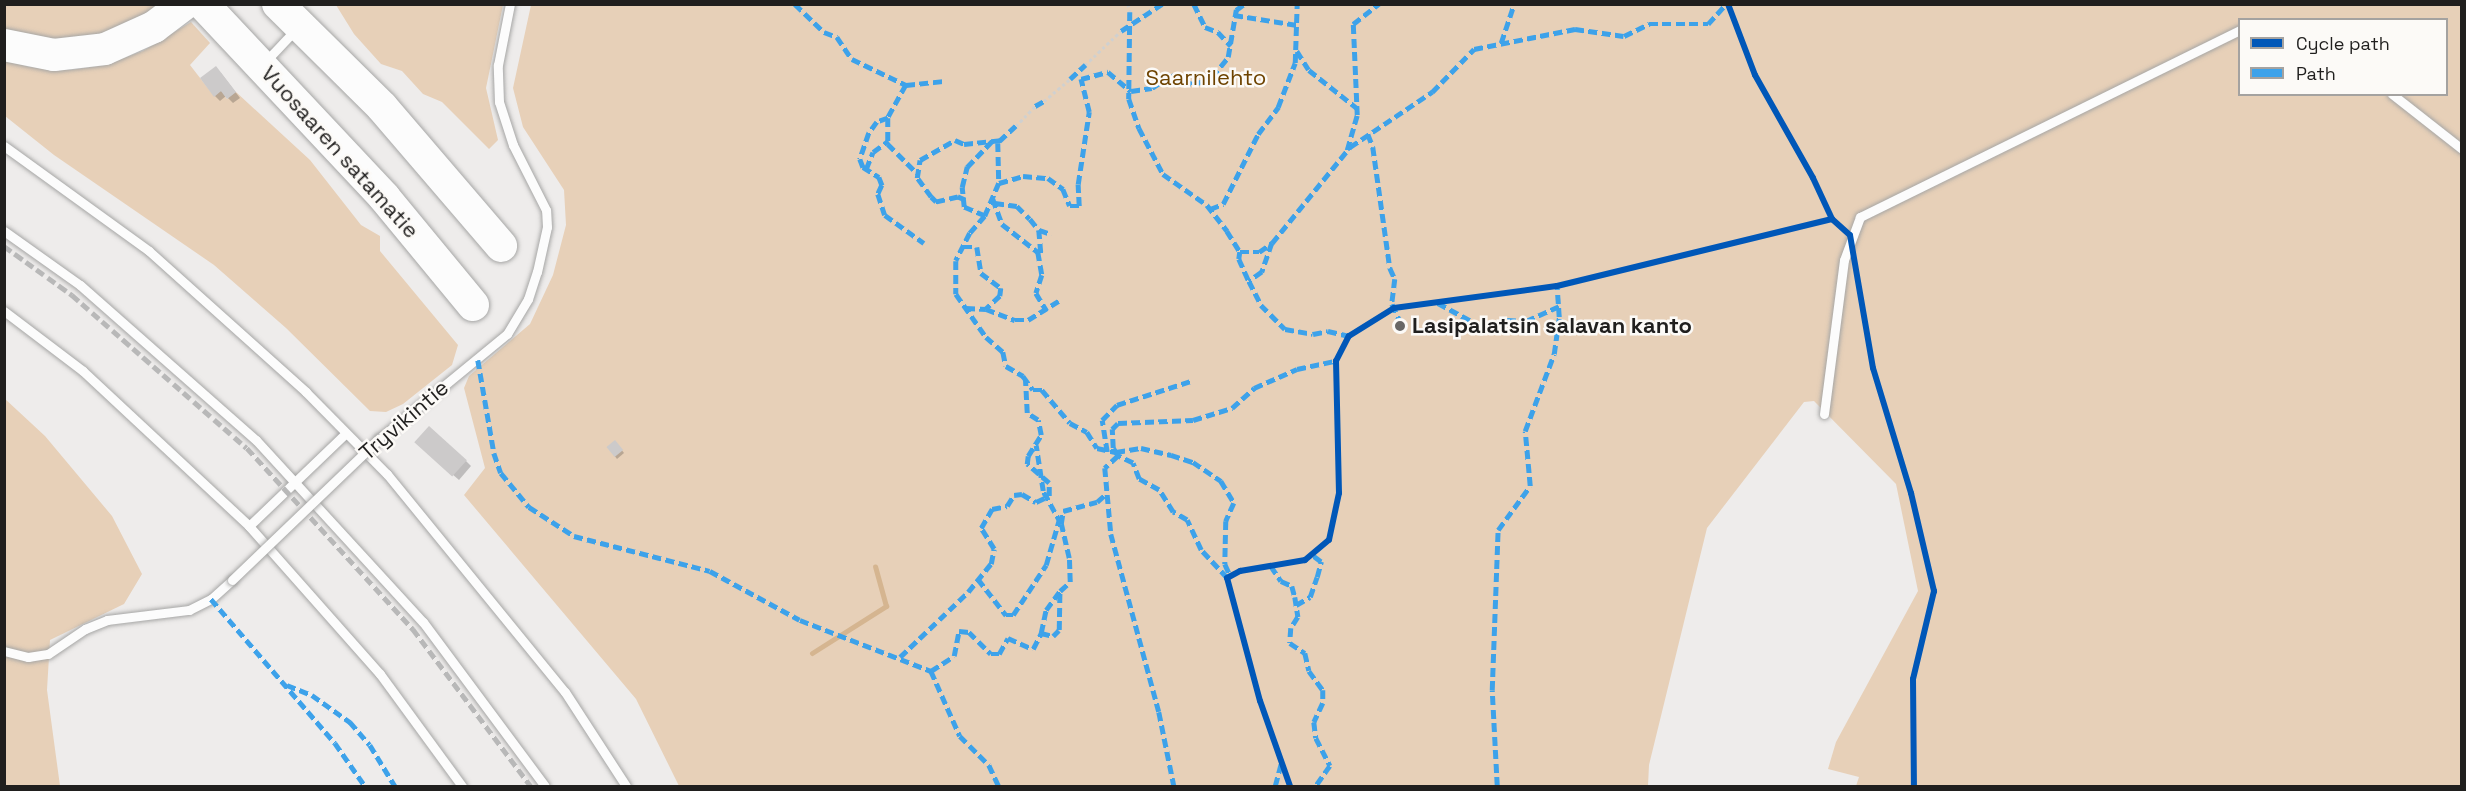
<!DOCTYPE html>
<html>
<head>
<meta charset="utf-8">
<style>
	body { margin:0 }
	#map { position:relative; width:2466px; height:791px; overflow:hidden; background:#eeeceb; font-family:"Space Grotesk",sans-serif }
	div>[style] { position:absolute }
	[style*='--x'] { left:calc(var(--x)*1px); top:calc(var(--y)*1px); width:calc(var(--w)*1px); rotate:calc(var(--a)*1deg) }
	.green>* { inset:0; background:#e7d0b8 }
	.shadow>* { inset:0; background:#0003 }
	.stream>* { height:5px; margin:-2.5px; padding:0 2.5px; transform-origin:2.5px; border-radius:2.5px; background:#d5b590 }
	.building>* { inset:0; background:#cccaca; transform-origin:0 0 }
	.path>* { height:3px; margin-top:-1.5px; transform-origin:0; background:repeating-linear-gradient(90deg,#d0d0cf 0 3px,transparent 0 6px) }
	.roads { filter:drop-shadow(0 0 2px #a6a6a5) drop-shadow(0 0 2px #a6a6a5) }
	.lane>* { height:9px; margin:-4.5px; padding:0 4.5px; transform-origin:4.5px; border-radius:4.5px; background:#fcfcfc }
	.highway>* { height:32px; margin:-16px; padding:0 16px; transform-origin:16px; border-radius:16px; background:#fcfcfc }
	.rail>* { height:4.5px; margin-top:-2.25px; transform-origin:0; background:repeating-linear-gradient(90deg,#b8b8b8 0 9px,transparent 0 13.5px) }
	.bridges { filter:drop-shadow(0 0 2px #a6a6a5) drop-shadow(0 0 2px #a6a6a5) }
	.lane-bridge>* { height:9px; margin:-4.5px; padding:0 4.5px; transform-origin:4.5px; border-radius:4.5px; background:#fcfcfc }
	.quiet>* { height:4.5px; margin-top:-2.25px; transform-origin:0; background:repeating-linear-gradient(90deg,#3da2ea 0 9px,transparent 0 13.5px) }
	.cycleway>* { height:6px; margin:-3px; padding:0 3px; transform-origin:3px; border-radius:3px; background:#0057b8 }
	.dots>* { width:16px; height:16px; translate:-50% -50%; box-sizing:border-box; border:3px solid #fcfaf7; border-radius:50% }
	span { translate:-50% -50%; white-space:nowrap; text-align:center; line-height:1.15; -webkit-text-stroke:5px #fcfaf7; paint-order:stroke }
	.park-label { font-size:22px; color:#6e4300 }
	.street-label { font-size:22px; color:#201f1e }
	.poi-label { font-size:22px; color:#201f1e; font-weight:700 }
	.left { translate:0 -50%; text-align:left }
	.frame { position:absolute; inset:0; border:6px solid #201f1e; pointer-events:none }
	.legend { position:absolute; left:2238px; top:18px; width:210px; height:78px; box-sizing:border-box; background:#fcfaf7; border:2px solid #a4a2a0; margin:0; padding:8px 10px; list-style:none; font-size:18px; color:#201f1e }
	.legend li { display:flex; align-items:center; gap:12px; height:30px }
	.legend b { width:30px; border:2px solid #a4a2a0 }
</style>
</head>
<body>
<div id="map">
	<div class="green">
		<i style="clip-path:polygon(5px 5px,163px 5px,120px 29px,85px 38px,55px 40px,5px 30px)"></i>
		<i style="clip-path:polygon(336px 5px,503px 5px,486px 88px,498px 140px,489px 149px,442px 102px,423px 94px,402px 71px,381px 64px,354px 34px)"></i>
		<i style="clip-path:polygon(evenodd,531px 5px,2461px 5px,2461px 786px,1856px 786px,1859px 777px,1828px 769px,1836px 742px,1918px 591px,1896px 484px,1814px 401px,1804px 402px,1707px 528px,1649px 765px,1648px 786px,679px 786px,636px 699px,464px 495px,485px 468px,464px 388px,469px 376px,530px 324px,553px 275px,566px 225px,564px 190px,523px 127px,513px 88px,531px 5px,2240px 20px,2446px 20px,2446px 94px,2240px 94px,2240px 20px)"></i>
		<i style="clip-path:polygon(191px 22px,210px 43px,190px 65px,214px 96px,221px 91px,227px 99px,236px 92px,310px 160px,361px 225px,380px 236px,380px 251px,458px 345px,452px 365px,403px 404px,386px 412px,370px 411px,286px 328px,214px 265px,54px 155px,5px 116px,5px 60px,29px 67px,71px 70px,105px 65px,143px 51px)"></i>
		<i style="clip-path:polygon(4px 398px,45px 436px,112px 516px,142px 574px,124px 604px,50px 640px,47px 690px,60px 786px,5px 786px)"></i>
	</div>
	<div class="shadow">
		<i style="clip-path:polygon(221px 73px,240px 98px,233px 103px,226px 96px,220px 101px,215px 96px)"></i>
		<i style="clip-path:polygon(617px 444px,624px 453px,617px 459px,608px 447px)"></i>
		<i style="clip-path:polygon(422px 448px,466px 461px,471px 466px,459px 480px)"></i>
	</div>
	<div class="stream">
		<i style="--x:812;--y:653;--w:88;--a:-32.4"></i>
		<i style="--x:886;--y:606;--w:41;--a:-105.4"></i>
	</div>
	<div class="building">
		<i style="clip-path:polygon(216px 66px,236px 92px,227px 99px,221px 91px,214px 97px,200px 78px)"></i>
		<i style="left:429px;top:426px;width:51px;height:22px;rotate:42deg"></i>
		<i style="left:615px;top:440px;width:13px;height:11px;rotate:51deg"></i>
	</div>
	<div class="path">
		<i style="--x:1128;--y:4;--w:8;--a:76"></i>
		<i style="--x:1085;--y:65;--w:50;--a:-43.4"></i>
		<i style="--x:1044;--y:101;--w:34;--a:-40"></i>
		<i style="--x:1016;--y:126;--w:28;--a:-46"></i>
	</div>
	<div class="roads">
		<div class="lane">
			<i style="--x:265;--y:62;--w:47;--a:-46.7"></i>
			<i style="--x:2392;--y:94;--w:89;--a:38.2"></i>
			<i style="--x:4;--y:146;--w:179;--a:35.9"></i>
			<i style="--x:149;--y:251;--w:211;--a:41.9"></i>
			<i style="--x:306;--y:392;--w:115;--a:45.4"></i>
			<i style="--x:387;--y:474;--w:281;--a:50.8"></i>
			<i style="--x:565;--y:692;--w:112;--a:57"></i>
			<i style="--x:4;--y:231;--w:93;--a:35.4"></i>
			<i style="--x:80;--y:285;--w:235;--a:41.4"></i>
			<i style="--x:256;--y:440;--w:247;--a:47.5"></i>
			<i style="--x:423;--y:622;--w:204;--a:53.4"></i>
			<i style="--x:4;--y:311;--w:99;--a:37.2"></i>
			<i style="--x:83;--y:371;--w:227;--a:43"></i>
			<i style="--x:249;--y:526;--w:198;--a:48.5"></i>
			<i style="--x:380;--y:674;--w:139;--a:53.8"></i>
			<i style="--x:1824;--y:414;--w:155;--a:-82.6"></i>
			<i style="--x:1844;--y:260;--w:46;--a:-69.6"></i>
			<i style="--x:1860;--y:217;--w:424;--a:-26.2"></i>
			<i style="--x:379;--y:439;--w:166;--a:-39.4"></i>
			<i style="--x:507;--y:334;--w:41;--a:-59"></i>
			<i style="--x:528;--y:299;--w:28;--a:-72"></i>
			<i style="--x:537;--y:272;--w:46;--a:-77.5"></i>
			<i style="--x:547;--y:227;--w:17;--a:-93"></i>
			<i style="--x:546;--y:210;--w:73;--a:-116.9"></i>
			<i style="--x:513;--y:145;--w:45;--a:-108"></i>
			<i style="--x:499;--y:102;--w:37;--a:-92"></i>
			<i style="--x:498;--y:65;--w:62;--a:-78.9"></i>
			<i style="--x:249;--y:526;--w:134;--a:-43.8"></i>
			<i style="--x:4;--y:651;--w:25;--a:14"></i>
			<i style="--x:28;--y:657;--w:20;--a:-9"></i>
			<i style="--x:48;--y:654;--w:45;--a:-34"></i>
			<i style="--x:85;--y:629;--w:24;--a:-22"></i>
			<i style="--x:107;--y:620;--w:83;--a:-7"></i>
			<i style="--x:189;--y:610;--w:25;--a:-27"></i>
			<i style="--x:211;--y:599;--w:28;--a:-42"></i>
		</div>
		<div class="highway">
			<i style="--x:203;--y:4;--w:265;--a:46.8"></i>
			<i style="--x:384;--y:197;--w:140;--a:50.5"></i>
			<i style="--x:278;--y:4;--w:146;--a:44.7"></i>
			<i style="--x:382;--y:107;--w:183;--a:49.4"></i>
			<i style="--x:4;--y:45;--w:51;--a:11.3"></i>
			<i style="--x:54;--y:55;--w:51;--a:-6.7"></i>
			<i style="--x:105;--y:49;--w:54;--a:-24.2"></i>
			<i style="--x:154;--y:27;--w:39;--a:-37"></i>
		</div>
	</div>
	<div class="rail">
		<i style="--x:4;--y:246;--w:84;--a:35.8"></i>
		<i style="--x:72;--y:295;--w:232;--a:41.2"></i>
		<i style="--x:247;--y:448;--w:246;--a:47.5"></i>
		<i style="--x:413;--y:629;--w:196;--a:53.1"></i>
	</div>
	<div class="bridges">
		<div class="lane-bridge">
			<i style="--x:232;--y:580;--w:204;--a:-43.8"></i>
		</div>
	</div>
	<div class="quiet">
		<i style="--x:795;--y:4;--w:40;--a:44"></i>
		<i style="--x:824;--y:32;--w:14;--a:21"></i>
		<i style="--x:837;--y:37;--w:27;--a:56"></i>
		<i style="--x:852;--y:59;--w:60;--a:25.7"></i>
		<i style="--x:906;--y:85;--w:38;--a:119"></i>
		<i style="--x:888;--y:118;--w:12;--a:160"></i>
		<i style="--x:877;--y:122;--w:14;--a:126"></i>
		<i style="--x:869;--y:133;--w:28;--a:109"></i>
		<i style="--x:860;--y:159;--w:9;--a:69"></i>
		<i style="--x:863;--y:167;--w:19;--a:32"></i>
		<i style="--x:879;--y:177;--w:9;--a:69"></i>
		<i style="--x:882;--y:185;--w:10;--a:114"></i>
		<i style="--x:878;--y:194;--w:22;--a:72"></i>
		<i style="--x:885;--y:215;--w:48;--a:35.7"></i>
		<i style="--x:1194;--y:4;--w:25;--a:64"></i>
		<i style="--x:1205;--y:27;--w:14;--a:21"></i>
		<i style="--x:1218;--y:32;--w:19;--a:47"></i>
		<i style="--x:1130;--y:12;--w:87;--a:90.7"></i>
		<i style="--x:1129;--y:99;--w:31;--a:71"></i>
		<i style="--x:1139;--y:128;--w:52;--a:62.4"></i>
		<i style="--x:1163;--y:174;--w:54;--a:35.2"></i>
		<i style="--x:1207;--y:205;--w:33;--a:52"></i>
		<i style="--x:1227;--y:231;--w:25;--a:58"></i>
		<i style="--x:1240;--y:252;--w:7;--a:98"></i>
		<i style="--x:1239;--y:259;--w:24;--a:66"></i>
		<i style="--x:1234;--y:15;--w:64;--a:9"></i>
		<i style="--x:1121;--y:31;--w:49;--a:-33.4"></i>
		<i style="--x:1501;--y:43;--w:41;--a:-71.6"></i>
		<i style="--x:1297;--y:51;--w:22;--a:58"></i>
		<i style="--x:1309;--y:70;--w:61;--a:38.4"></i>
		<i style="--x:1070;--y:79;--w:21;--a:-43"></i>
		<i style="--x:906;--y:85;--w:37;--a:-6"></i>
		<i style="--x:1035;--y:106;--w:10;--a:-29"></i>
		<i style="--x:888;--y:118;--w:26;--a:90"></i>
		<i style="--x:888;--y:144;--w:41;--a:45"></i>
		<i style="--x:1016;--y:126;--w:25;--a:137"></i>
		<i style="--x:998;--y:143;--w:40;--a:88.6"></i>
		<i style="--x:999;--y:183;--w:36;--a:113"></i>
		<i style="--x:985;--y:216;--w:23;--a:131"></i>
		<i style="--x:970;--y:233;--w:31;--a:117"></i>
		<i style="--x:956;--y:261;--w:33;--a:90"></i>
		<i style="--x:956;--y:294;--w:52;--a:55.1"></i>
		<i style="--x:986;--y:337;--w:23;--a:41"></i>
		<i style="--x:1003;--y:352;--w:14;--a:78"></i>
		<i style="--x:1006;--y:366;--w:20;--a:30"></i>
		<i style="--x:1023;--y:376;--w:17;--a:54"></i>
		<i style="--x:1033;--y:390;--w:9;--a:0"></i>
		<i style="--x:1042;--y:390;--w:43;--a:49.7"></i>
		<i style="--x:1070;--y:423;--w:19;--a:28"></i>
		<i style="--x:1087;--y:432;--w:19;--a:58"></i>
		<i style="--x:1097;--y:448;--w:19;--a:12"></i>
		<i style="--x:1116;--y:452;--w:25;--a:-9"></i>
		<i style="--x:1141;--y:448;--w:31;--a:13"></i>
		<i style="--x:1171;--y:455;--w:23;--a:18"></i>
		<i style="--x:1193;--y:462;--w:34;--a:34"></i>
		<i style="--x:1221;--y:481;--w:26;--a:59"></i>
		<i style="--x:1234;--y:503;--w:20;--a:114"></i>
		<i style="--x:1226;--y:521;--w:43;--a:91.3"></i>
		<i style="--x:1225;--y:564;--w:12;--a:66"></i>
		<i style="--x:1368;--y:134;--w:14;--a:69"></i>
		<i style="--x:1373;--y:147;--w:122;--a:82"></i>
		<i style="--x:1390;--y:268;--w:12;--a:66"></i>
		<i style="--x:1395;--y:279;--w:25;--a:97"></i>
		<i style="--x:1392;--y:304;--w:29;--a:65"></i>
		<i style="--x:1404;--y:330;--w:8;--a:-166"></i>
		<i style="--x:1396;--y:328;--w:7;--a:-74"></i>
		<i style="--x:1347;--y:150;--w:36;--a:-74"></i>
		<i style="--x:1357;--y:115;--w:91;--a:-92.5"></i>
		<i style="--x:1353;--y:24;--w:33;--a:-38"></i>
		<i style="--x:866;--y:169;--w:18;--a:-68"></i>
		<i style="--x:873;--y:152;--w:19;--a:-36"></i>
		<i style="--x:999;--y:183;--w:25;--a:-16"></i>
		<i style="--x:1023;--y:176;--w:25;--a:5"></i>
		<i style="--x:1048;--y:178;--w:19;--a:36"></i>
		<i style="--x:1063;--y:189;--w:18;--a:68"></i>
		<i style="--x:1070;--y:206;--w:9;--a:0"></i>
		<i style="--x:1079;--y:206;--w:22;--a:-93"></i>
		<i style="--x:1078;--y:184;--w:73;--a:-81.3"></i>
		<i style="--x:1089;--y:112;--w:34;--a:-104"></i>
		<i style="--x:1081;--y:79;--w:28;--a:-15"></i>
		<i style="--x:1108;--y:72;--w:30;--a:40"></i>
		<i style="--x:1131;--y:91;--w:21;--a:-8"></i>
		<i style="--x:1152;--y:88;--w:23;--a:-34"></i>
		<i style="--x:1171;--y:75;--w:23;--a:23"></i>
		<i style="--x:1192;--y:84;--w:9;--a:-13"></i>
		<i style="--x:1201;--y:82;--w:12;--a:-24"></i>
		<i style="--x:1212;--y:77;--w:26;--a:-51"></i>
		<i style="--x:1228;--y:57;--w:48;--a:-80.3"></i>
		<i style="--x:1236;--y:10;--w:10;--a:-37"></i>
		<i style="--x:993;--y:199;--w:27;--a:70"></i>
		<i style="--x:1002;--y:224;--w:46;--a:37.9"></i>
		<i style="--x:1038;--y:252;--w:23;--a:80"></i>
		<i style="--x:1042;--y:275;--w:19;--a:108"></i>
		<i style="--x:1036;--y:293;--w:21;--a:59"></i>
		<i style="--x:965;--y:200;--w:8;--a:-157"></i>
		<i style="--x:958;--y:197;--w:23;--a:167"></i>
		<i style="--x:936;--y:202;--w:7;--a:-135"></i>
		<i style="--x:931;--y:197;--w:24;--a:-126"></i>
		<i style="--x:917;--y:178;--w:18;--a:-81"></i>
		<i style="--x:920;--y:160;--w:40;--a:-29.7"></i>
		<i style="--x:955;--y:140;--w:10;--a:24"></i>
		<i style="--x:964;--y:144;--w:37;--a:-6"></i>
		<i style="--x:995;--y:203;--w:22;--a:8"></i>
		<i style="--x:1017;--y:206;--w:18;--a:45"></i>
		<i style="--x:1030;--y:219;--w:14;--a:51"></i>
		<i style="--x:1039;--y:230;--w:25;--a:85"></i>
		<i style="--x:1210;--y:209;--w:14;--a:-21"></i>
		<i style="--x:1223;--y:204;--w:78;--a:-63.4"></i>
		<i style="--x:1258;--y:134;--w:34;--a:-53"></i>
		<i style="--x:1278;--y:107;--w:47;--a:-68.9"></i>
		<i style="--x:1295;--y:63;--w:59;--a:-88.1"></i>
		<i style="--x:985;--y:216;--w:23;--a:-157"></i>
		<i style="--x:964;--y:207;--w:20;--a:-96"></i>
		<i style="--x:962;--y:187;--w:21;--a:-76"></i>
		<i style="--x:967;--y:167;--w:37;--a:-46"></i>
		<i style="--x:1039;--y:230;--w:13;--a:18"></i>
		<i style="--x:1272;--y:243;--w:31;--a:109"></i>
		<i style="--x:1262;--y:272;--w:16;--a:145"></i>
		<i style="--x:1249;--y:281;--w:27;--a:63"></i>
		<i style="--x:1261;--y:305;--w:34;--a:45"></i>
		<i style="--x:1285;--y:329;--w:28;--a:10"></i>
		<i style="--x:1313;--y:334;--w:15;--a:-11"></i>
		<i style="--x:1328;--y:331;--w:22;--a:13"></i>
		<i style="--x:963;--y:247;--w:14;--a:0"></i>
		<i style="--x:977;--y:247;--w:26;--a:81"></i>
		<i style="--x:981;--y:273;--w:25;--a:37"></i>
		<i style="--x:1001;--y:288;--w:8;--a:97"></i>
		<i style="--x:1000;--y:296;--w:19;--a:137"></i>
		<i style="--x:1240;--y:252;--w:19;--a:0"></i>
		<i style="--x:1259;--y:252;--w:16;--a:-35"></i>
		<i style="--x:1272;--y:243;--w:124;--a:-50.9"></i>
		<i style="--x:1350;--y:147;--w:99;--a:-33.9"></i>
		<i style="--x:1432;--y:92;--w:60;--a:-45.7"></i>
		<i style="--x:1474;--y:49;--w:103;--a:-11.2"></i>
		<i style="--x:1575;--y:29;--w:49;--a:8.1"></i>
		<i style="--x:1624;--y:36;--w:28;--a:-26"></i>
		<i style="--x:1649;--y:24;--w:59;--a:0"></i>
		<i style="--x:1708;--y:24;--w:27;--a:-48"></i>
		<i style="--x:1438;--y:303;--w:52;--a:28.5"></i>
		<i style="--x:1484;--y:328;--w:24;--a:-19"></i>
		<i style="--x:1507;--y:320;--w:19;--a:3"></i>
		<i style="--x:1526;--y:321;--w:36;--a:-24"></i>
		<i style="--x:966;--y:308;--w:20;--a:3"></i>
		<i style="--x:986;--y:309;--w:31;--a:21"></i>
		<i style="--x:1015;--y:320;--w:13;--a:0"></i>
		<i style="--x:1028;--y:320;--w:36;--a:-32"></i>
		<i style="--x:478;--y:360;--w:94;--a:80.2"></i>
		<i style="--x:494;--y:453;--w:21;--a:71"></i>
		<i style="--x:501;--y:473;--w:44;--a:50.5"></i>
		<i style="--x:529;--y:507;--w:54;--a:32.8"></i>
		<i style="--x:574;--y:536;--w:140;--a:14.4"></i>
		<i style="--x:710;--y:571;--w:102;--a:28.6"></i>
		<i style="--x:800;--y:620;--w:141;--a:21.3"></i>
		<i style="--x:931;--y:671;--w:71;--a:66"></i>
		<i style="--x:960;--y:736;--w:41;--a:45"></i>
		<i style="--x:989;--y:765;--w:23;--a:65"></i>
		<i style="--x:1107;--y:452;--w:32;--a:-99"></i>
		<i style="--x:1102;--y:420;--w:21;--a:-45"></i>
		<i style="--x:1117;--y:405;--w:78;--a:-18"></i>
		<i style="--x:1118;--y:456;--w:18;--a:137"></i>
		<i style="--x:1105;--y:468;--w:66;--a:84.8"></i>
		<i style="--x:1111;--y:534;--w:184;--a:74.9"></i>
		<i style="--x:1159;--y:712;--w:76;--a:78.5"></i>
		<i style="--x:1061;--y:524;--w:13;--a:-81"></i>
		<i style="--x:1063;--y:511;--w:35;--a:-15"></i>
		<i style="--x:1097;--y:502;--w:13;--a:-42"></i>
		<i style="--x:1271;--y:566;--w:18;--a:56"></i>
		<i style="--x:1281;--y:581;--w:12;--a:24"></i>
		<i style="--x:1292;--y:586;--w:11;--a:75"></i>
		<i style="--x:1295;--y:597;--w:20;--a:81"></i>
		<i style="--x:1298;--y:617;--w:13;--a:122"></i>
		<i style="--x:1291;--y:628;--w:15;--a:94"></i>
		<i style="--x:1290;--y:643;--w:18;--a:34"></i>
		<i style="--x:1305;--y:653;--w:18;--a:77"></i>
		<i style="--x:1309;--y:671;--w:24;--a:54"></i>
		<i style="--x:1323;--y:690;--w:13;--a:90"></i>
		<i style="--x:1323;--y:703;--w:21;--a:115"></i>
		<i style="--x:1314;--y:722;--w:16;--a:83"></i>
		<i style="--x:1316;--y:738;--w:31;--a:63"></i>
		<i style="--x:1330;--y:766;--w:24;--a:125"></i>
		<i style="--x:1227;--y:578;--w:38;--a:-133"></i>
		<i style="--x:1201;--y:550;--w:33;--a:-115"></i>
		<i style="--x:1187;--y:520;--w:16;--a:-150"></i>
		<i style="--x:1173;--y:512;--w:26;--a:-122"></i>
		<i style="--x:1159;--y:490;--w:23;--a:-151"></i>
		<i style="--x:1139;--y:479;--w:17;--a:-111"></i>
		<i style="--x:1133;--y:463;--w:17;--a:-155"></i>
		<i style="--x:1118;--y:456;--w:9;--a:-122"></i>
		<i style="--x:1113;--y:448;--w:19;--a:-93"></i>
		<i style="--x:1112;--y:429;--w:8;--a:-45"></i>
		<i style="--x:1118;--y:423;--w:75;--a:-2.3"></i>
		<i style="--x:1193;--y:420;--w:41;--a:-17.1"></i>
		<i style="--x:1232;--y:408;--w:30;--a:-42"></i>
		<i style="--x:1254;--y:388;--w:47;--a:-23.8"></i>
		<i style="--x:1297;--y:369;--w:40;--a:-12"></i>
		<i style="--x:978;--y:579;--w:46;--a:52.1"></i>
		<i style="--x:1006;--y:615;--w:7;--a:0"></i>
		<i style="--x:1013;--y:615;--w:60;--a:-56.6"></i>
		<i style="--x:1046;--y:565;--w:47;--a:-73.9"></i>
		<i style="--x:211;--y:599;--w:190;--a:49.3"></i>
		<i style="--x:335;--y:743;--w:52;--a:55.1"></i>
		<i style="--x:1296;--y:605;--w:16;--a:-30"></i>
		<i style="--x:1310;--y:597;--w:21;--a:-71"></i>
		<i style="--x:1317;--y:577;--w:16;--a:-75"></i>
		<i style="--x:1321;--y:562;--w:10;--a:-143"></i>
		<i style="--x:1041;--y:633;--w:24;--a:-78"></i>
		<i style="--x:1046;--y:610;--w:24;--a:-54"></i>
		<i style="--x:900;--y:657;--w:94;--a:-43.7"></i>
		<i style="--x:968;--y:592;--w:36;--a:-51"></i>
		<i style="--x:991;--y:564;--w:15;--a:-79"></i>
		<i style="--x:994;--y:549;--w:25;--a:-122"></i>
		<i style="--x:981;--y:528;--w:22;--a:-60"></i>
		<i style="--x:992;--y:509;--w:15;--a:-11"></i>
		<i style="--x:1007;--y:506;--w:13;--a:-58"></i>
		<i style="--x:1014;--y:495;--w:8;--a:-7"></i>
		<i style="--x:1022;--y:494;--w:16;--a:30"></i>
		<i style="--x:1036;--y:502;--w:14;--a:-25"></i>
		<i style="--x:1049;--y:496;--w:13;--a:-90"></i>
		<i style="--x:1049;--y:483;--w:29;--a:-139"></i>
		<i style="--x:1027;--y:464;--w:8;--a:-83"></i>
		<i style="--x:1028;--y:456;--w:25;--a:-58"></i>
		<i style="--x:1041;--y:435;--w:15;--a:-101"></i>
		<i style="--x:1038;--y:420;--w:13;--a:-148"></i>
		<i style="--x:1027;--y:413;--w:33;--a:-93"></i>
		<i style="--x:931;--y:671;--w:27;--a:-33"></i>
		<i style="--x:954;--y:656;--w:25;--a:-79"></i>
		<i style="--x:959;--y:631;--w:10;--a:6"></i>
		<i style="--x:969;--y:632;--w:31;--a:45"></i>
		<i style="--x:991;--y:654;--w:8;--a:0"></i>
		<i style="--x:999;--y:654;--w:18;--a:-61"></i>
		<i style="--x:1008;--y:638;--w:27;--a:24"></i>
		<i style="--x:1033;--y:649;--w:18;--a:-63"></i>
		<i style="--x:1041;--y:633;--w:12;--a:14"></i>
		<i style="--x:1053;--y:636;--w:8;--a:-45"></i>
		<i style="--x:1059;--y:630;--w:39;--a:-89"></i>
		<i style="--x:1060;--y:591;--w:13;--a:-42"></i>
		<i style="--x:1070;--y:582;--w:24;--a:-92"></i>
		<i style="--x:1069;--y:558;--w:35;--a:-103"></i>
		<i style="--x:1061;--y:524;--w:38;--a:-119"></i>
		<i style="--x:1043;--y:491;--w:46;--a:-98.8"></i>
		<i style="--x:287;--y:685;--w:27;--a:22"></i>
		<i style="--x:312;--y:695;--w:47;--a:35.4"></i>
		<i style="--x:350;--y:722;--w:30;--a:49"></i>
		<i style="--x:370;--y:745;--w:48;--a:58.6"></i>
		<i style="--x:1275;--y:786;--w:23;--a:-75"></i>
		<i style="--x:1497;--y:786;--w:96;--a:-93"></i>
		<i style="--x:1492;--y:690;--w:160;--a:-87.9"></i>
		<i style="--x:1498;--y:530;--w:54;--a:-54"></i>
		<i style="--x:1530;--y:486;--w:55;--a:-95.2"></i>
		<i style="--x:1525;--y:431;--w:82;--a:-69.4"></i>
		<i style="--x:1554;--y:354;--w:37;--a:-82"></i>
		<i style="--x:1559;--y:317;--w:31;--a:-94"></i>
	</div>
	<div class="cycleway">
		<i style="--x:1728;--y:4;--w:76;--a:69.2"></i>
		<i style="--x:1755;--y:75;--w:118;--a:60.6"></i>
		<i style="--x:1813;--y:178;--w:45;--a:65.1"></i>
		<i style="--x:1290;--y:786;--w:90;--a:-109.4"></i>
		<i style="--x:1260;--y:701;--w:127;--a:-105"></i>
		<i style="--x:1227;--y:578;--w:15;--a:-28"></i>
		<i style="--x:1240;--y:571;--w:66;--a:-9.6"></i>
		<i style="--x:1305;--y:560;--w:31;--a:-40"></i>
		<i style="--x:1329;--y:540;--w:48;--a:-78"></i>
		<i style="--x:1339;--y:493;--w:132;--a:-91.3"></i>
		<i style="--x:1336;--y:361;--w:28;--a:-63"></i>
		<i style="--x:1349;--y:336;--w:53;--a:-31.9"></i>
		<i style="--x:1394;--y:308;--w:164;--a:-7.7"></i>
		<i style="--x:1557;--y:286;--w:283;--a:-13.7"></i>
		<i style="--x:1832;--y:219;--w:24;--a:42"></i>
		<i style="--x:1850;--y:235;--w:135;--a:80.2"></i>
		<i style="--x:1873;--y:368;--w:131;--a:73.1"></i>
		<i style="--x:1911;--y:493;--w:101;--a:76.8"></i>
		<i style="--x:1934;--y:591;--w:90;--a:103.4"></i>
		<i style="--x:1913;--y:679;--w:107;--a:89.5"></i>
	</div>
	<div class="dots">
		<i style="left:1400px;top:326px;background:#686766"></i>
	</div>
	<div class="park-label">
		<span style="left:1206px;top:78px">Saarnilehto</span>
	</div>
	<div class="street-label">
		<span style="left:340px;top:152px;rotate:48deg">Vuosaaren satamatie</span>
		<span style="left:404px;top:420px;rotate:-41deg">Tryvikintie</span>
	</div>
	<div class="poi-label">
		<span class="left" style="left:1412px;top:326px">Lasipalatsin salavan kanto</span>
	</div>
	<div class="frame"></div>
	<ul class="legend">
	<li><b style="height:8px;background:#0057b8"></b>Cycle path</li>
	<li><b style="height:8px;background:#3da2ea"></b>Path</li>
	</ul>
</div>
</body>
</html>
